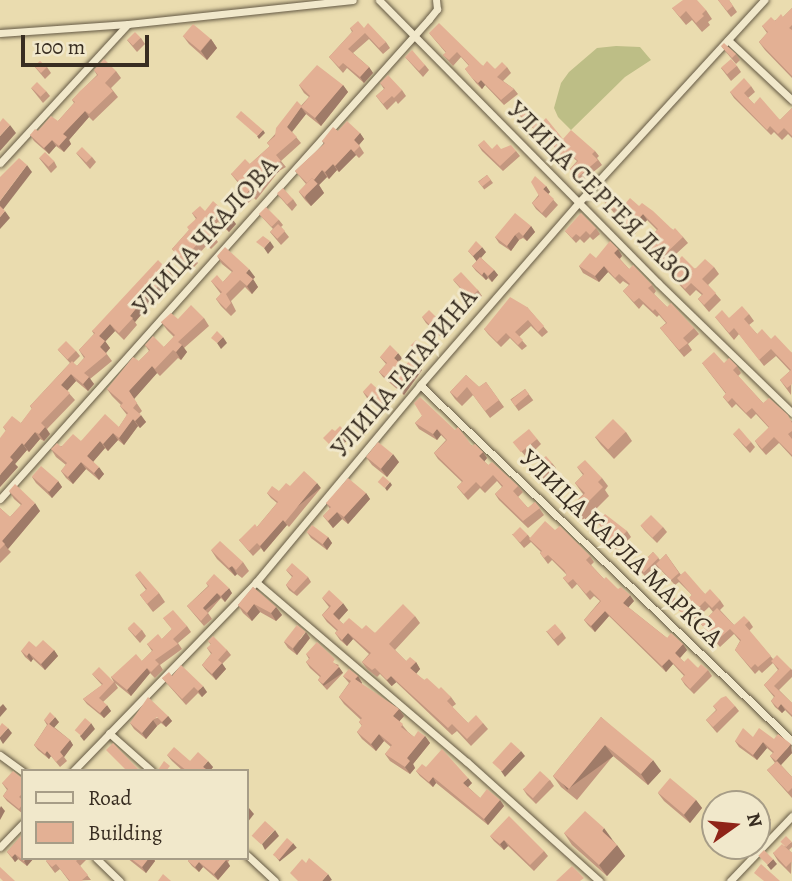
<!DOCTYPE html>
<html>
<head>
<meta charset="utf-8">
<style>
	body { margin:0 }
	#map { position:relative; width:792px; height:881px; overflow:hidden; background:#eadcaf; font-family:Alegreya,serif }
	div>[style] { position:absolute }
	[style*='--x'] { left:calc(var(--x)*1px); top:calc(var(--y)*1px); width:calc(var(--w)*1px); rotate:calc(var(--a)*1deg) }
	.green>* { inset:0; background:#bdbe86 }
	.roads { filter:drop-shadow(0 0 2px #645944) drop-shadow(0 0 2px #645944) }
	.minor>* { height:7px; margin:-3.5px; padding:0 3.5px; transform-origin:3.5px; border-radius:3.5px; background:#f1e8cb }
	.wall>* { inset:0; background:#c3977f; transform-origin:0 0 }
	.shaded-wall>* { inset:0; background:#9f7b68; transform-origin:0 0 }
	.building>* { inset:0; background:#e3b094; transform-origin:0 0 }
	span { translate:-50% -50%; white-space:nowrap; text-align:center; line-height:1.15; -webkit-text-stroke:6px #f1e8cb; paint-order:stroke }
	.street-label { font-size:26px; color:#382d21 }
	.legend { position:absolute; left:21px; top:769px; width:228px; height:91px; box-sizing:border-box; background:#f1e8cb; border:2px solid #a79d87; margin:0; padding:9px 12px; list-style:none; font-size:21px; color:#382d21 }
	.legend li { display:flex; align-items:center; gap:14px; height:35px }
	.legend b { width:35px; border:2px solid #a79d87 }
	.north { position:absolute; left:701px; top:790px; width:70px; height:70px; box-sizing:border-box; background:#f1e8cb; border:2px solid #a79d87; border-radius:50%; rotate:75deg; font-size:19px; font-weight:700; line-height:28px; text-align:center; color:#382d21 }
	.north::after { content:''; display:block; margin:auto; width:24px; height:32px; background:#8f2418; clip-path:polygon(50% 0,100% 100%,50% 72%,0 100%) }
	.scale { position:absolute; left:21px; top:35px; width:128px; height:32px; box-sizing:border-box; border:4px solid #382d21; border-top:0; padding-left:9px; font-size:21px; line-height:24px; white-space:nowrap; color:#382d21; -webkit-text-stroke:5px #f1e8cb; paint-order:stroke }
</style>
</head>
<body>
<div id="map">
	<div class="green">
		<i style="clip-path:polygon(616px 46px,640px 47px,651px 60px,625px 77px,571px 130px,558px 117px,554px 108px,561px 83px,569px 72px,597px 48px)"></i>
	</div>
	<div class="roads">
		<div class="minor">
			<i style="--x:379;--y:0;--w:397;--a:45.4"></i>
			<i style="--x:658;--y:283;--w:187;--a:44.1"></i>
			<i style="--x:0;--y:33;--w:128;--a:-4"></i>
			<i style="--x:128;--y:24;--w:226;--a:-6.1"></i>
			<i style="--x:728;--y:40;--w:88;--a:43.2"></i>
			<i style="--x:0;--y:163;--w:188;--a:-47.4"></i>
			<i style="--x:420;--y:385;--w:515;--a:43.74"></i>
			<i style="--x:0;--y:499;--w:644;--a:-48.21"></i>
			<i style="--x:429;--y:19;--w:13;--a:-51"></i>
			<i style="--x:437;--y:9;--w:9;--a:-96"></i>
			<i style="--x:256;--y:582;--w:277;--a:40.5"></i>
			<i style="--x:467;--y:762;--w:178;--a:42"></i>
			<i style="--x:109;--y:733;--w:57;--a:41.5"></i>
			<i style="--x:0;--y:755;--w:29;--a:36"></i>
			<i style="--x:73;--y:771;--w:263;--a:-45.9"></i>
			<i style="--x:256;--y:582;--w:256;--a:-50.2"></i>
			<i style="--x:420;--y:385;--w:244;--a:-49"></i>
			<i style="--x:580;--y:201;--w:273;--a:-47.5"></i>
			<i style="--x:0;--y:847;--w:33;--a:-46"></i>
			<i style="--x:247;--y:855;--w:38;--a:43"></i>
			<i style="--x:96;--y:858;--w:33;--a:44"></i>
			<i style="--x:730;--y:881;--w:90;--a:-46.4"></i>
		</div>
	</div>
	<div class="wall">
		<i style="clip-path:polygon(718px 0,729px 0,737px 12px,731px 17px)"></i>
		<i style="clip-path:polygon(672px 8px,706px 10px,712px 19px,708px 22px,710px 25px,702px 32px,692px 20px,686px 25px)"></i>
		<i style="clip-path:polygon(792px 8px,792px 78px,765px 50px,759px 42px,767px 33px,762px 26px,783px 17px)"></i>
		<i style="clip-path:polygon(350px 28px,364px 28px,386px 42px,390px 48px,383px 54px,369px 39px,353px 53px,369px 67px,373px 73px,364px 83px,347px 68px,343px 73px,329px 57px,352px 32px)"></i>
		<i style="clip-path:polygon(429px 33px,483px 66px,495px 69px,507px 67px,511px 73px,503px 81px,514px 89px,518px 94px,504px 105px,485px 85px,482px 89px,476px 83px,465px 69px,469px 66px,461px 57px,453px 66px,443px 55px,446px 53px)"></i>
		<i style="clip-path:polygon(183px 36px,211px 39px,217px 48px,207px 60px,189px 44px)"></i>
		<i style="clip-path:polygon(141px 38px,145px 44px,137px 52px,127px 40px)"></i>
		<i style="clip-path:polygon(721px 46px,736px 54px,740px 60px,736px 64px)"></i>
		<i style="clip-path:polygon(405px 57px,425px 65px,429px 70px,423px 77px)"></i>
		<i style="clip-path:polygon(34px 66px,47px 67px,51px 73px,45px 79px)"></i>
		<i style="clip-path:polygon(737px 66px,741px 72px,731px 81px,721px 68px)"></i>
		<i style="clip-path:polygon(94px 70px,116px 71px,121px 78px,111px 88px,118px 97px,93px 121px,89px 117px,69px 140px,71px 144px,64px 152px,56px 146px,49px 154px,34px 141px,30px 135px,58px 121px,74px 103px,72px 100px,97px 75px)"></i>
		<i style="clip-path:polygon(380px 83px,402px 90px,406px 96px,398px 104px,396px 101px,387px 110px,376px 96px,384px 89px)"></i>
		<i style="clip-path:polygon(299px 85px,343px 85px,348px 92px,321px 126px,306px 114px,292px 132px,301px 143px,281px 161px,286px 167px,279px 171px,256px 200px,254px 198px,240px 210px,228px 196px,240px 185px,231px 174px,250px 164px,270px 146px,267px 143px,309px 97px,304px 93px)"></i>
		<i style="clip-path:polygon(751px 86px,755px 92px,748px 98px,754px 104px,780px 120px,792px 108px,792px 138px,788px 134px,782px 140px,774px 132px,771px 135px,734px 98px,730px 92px)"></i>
		<i style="clip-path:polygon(31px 88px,46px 91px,50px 96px,43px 103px)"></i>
		<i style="clip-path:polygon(517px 112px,542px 122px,563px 139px,595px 151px,599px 156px,597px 158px,602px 165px,581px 182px,570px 169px,577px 161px,572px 157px,566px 163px,545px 134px,541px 136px,521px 117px)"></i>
		<i style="clip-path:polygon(338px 131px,360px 133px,364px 139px,359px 145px,364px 153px,359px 158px,356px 155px,339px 172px,337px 170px,329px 179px,327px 177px,319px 185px,324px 193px,311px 206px,305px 200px,299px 192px,306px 184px,295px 171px,324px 144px,322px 141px)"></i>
		<i style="clip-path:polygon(478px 145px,492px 149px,501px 149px,516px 151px,520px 156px,503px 171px,482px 151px)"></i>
		<i style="clip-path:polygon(76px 153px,92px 157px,96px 162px,90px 169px)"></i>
		<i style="clip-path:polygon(39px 158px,54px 161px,57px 167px,51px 173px)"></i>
		<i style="left:487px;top:175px;width:10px;height:11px;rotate:53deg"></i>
		<i style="clip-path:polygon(546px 186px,550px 192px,548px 194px,558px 205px,546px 218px,536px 209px,532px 203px)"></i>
		<i style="clip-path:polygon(277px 194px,293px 199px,297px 205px,292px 211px)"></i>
		<i style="clip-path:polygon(600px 197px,621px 202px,625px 207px,616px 215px)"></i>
		<i style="clip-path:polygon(624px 205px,639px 206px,683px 237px,688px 243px,665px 264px,649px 249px,645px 243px,657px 230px,647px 220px,633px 236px,622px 223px,631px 214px)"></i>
		<i style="clip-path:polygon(205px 211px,236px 224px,229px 232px,218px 222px,209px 230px,218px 242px,211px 249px,207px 245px,195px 258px,198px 263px,191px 270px,172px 249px,189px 230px,196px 219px,192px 213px)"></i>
		<i style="clip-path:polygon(259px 214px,279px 220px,283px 225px,281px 227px,289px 237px,281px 245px,270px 232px,273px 229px)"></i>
		<i style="clip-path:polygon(531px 226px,535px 232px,527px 241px,523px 238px,519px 240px,511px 251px,499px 243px,495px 237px)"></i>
		<i style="clip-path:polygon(596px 228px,600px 234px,593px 240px,590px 237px,584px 243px,580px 239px,576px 243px,565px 231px)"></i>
		<i style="clip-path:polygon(618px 249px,622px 256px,620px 259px,629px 269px,652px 285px,656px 291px,654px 294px,667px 307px,694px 328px,699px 334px,688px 344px,692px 350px,684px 357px,660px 328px,666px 323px,659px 315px,657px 317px,643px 304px,639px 309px,623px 291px,629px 285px,623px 281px,620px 284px,608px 272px,599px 282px,583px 273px,579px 266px)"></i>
		<i style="clip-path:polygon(468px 251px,486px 252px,481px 258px,494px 270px,498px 275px,492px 282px,488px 278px,486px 280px,476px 271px,472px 266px,477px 261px)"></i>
		<i style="clip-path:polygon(217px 256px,255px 277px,253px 279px,258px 287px,252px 294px,245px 287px,231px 301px,236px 311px,231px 316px,221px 306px,216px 299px,221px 294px,211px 281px,223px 282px,232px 272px,222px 264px)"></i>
		<i style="clip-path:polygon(714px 267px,719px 274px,708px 285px,721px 300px,709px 312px,698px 299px,702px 295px,696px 290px,690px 296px,673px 278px,668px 271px)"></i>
		<i style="clip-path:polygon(175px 279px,153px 305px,151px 303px,135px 322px,137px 325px,124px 340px,115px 331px,105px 341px,110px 348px,106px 353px,112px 361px,90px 379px,94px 384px,88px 391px,76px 381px,67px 391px,75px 400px,47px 429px,50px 434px,44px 441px,40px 439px,29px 452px,27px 450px,15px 464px,18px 467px,0 487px,6px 431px,3px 427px,21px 423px,32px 409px,30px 406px,70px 363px,58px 350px,76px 351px,80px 356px,73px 363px,77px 366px,84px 358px,79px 350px,94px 334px,92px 331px)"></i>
		<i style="clip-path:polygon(453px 280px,478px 290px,482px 296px,474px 304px)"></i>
		<i style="clip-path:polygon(527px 307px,548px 332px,542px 337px,531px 326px,519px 337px,527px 346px,522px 350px,510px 338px,501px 347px,488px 334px,484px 329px)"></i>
		<i style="clip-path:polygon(749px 314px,754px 321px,749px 325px,757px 334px,771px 339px,792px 353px,791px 395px,780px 380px,790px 371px,776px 356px,764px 366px,739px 334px,734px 340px,715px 317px,729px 318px)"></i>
		<i style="clip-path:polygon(422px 317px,444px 325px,448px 331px,442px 338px,426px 323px)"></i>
		<i style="clip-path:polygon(204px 318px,209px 326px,184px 348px,187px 352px,181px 360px,178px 358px,160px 376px,157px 373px,134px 399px,142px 411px,139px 414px,146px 422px,140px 428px,138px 426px,124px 445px,118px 440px,108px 451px,105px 448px,93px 462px,104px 474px,99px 480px,86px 469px,73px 484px,66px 478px,61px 471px,66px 465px,56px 457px,51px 449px,81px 441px,119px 427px,127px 415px,120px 406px,121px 405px,112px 396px,107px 389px,139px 361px,149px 351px,145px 345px,164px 347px,174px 337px,167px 330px,161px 322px,178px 319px)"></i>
		<i style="clip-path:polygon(380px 357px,402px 358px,399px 362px,404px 367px,422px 370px,404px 395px,383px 377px,379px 372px,386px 364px)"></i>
		<i style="clip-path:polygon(702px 363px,724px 363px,737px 366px,741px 373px,738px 376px,763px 403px,792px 421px,792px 457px,779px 443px,766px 455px,759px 447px,755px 441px,769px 428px,756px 414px,751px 419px,736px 404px,732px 408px,723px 397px,726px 394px)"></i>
		<i style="clip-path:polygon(466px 375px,479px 387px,486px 382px,504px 407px,490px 418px,473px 395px,462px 406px,455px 399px,450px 392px)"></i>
		<i style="left:525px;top:389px;width:14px;height:18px;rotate:54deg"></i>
		<i style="clip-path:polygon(363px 392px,390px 402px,382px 411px,367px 398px)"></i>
		<i style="clip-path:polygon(422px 416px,483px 452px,487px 458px,484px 461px,488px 465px,518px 486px,523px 492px,518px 497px,528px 508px,535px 502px,544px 515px,528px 528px,499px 500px,495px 494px,502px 487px,497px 481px,485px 493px,480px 488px,468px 500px,457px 487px,462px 482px,438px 459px,434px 453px,446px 440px,441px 435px,437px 440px,419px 429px,415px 423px)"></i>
		<i style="clip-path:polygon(626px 432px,632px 441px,614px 459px,601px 445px,595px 437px)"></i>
		<i style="clip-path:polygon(733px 434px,751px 442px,755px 447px,750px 453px)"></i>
		<i style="clip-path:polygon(537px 439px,541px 444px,527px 458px,514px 443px)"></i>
		<i style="clip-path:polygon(366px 457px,399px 462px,387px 477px,372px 465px)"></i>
		<i style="clip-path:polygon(552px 463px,556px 468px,540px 483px,530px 470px)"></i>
		<i style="clip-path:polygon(577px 467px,602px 478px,608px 486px,605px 490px,609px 496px,584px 521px,572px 506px,583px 494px,575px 483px,583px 475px)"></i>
		<i style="clip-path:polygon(32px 477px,58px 481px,62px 487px,52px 498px,36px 483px)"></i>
		<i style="clip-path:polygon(290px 486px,321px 488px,289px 527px,287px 525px,264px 552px,261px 548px,253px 556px,239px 540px,257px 527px,277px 503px,271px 498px,267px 493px,279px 491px)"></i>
		<i style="clip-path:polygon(9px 491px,40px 511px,8px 549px,11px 552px,0 563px,0 508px,10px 517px,21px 505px,14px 499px)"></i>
		<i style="clip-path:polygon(366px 493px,370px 499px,348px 524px,342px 519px,333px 528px,323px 516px,330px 509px,326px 503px)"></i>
		<i style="clip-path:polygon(597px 522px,627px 531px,631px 537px,617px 551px,606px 539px,609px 536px)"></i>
		<i style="clip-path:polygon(641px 526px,663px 527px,667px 532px,657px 543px,645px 531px)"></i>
		<i style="clip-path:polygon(555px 530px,590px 556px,594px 562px,591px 565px,604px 579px,634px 601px,628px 607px,667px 638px,683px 644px,687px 650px,680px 658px,684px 662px,698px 668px,708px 670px,712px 676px,694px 694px,685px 685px,681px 679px,684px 676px,673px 664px,666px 672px,609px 616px,595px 632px,588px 625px,584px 620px,600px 601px,594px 596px,590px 600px,577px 584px,572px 589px,563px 578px,567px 575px,552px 560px,548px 564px,540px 553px,541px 552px,531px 542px,524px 548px,512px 534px,528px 535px,530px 538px)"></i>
		<i style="clip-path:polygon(307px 532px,328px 537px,332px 543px,327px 550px,311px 538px)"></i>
		<i style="clip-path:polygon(211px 550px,243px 562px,249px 571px,242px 578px,237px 574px,235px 576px,217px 559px)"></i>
		<i style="clip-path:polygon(653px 552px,660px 560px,666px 554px,681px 575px,705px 594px,720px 600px,724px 606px,720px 610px,734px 625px,749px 621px,753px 627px,749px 631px,773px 659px,791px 669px,792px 670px,792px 677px,779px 690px,792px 703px,792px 717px,785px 710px,782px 713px,775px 707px,771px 701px,774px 697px,764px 685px,778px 670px,773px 663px,762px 673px,759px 670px,755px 674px,735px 650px,740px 641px,734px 634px,720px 647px,701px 624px,713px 612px,709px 607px,691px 624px,678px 609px,692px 595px,679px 582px,675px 585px,659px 568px,648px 579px,642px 573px,638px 567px)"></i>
		<i style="clip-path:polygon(286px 570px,308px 577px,311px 582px,297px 596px,289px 590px,286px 585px,292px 577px)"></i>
		<i style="clip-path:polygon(135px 575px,159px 593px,165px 602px,153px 612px,140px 595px,146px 590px)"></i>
		<i style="clip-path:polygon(206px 583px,232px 593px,225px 602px,221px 598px,208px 613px,212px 619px,204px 626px,187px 606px,208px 586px)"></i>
		<i style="clip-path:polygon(253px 587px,276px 607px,282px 615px,276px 621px,260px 612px,252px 621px,243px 613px,238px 605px)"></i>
		<i style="clip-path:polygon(322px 598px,348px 610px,339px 620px,343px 624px,375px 633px,415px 616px,420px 623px,395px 650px,406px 661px,416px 662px,420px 669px,416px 674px,424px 680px,451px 697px,456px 704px,452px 707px,468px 723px,483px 723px,488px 729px,471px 746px,457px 731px,452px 735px,396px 682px,392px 686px,380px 674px,377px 677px,367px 669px,362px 662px,369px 654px,353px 639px,347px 646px,340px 640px,335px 633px,337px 631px,327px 622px,322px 615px,329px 607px)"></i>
		<i style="clip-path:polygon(675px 598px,679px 604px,672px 611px,663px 600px)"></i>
		<i style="clip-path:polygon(163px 618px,187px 626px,191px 632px,178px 643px,182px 649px,160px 665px,163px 670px,155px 678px,150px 673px,131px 696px,115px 683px,118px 688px,103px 702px,111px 711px,104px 718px,87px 704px,83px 699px,102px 685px,92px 674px,114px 682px,111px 677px,142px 661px,152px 651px,147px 644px,162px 639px,172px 629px)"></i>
		<i style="clip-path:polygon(128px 629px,142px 630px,146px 636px,140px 643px)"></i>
		<i style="clip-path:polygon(546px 631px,562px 632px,566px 638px,558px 646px)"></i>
		<i style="clip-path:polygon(310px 638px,297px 655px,288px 648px,284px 642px)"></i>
		<i style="clip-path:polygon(208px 641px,227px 650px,231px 655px,222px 664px,226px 669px,216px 680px,206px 670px,202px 665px,211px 654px,207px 648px,211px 645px)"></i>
		<i style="clip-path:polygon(36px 647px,54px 650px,58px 656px,45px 670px,33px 659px,31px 662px,25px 657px,21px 651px)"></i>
		<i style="clip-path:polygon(306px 654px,339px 665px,338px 666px,343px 673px,327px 690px,318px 680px,320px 677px,310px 668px,306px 662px,309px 659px)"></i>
		<i style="clip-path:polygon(172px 676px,207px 692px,202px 697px,198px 693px,186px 705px,162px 678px)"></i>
		<i style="clip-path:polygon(343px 676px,358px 676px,362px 683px,361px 684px,399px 709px,404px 716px,399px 721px,408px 732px,414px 737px,425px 736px,430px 743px,413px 764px,415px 768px,410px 774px,390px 761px,385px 754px,391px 747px,384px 741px,376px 751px,362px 739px,357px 732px,362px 726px,359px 722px,361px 720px,344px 704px,339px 697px,349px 683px)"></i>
		<i style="clip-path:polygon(713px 706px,735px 706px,739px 711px,717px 733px,706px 720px,716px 710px)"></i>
		<i style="clip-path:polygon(168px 716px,172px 721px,166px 727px,161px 723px,157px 726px,146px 739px,134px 729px,130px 723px)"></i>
		<i style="clip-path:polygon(601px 717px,661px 771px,648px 785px,613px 756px,577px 800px,561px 787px,553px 776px)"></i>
		<i style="clip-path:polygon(44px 720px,59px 722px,54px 727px,70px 740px,73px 745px,64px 757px,67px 761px,60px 767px,51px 756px,49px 759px,38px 750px,34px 745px,47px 725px)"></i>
		<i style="clip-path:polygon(753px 737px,792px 753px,781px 765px,792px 777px,792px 798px,767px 770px,775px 763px,770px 756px,773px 753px,767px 748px,757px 760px,739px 747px,735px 741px)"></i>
		<i style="clip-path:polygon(167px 755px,213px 767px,210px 771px,183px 771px,172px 761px)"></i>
		<i style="clip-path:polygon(426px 767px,472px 783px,468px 787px,480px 798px,500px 800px,504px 806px,488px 825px,436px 783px,433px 787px,420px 776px,416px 771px)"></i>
		<i style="clip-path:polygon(23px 779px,23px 814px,7px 801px,3px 796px,7px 790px,2px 783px)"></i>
		<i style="clip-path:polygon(550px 780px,554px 786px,536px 804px,527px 795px,523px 789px)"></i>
		<i style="clip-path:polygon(658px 793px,696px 800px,702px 808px,690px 823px,664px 801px)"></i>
		<i style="clip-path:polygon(757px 804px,765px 811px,771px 820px,757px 832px)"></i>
		<i style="clip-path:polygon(564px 833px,612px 839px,625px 856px,607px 876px,572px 845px)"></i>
		<i style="clip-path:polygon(21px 836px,23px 858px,34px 858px,27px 866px,18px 859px,15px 862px,7px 852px)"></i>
		<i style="clip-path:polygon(490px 836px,544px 851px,548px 856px,534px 871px,508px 846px,504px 850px,494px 841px)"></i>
		<i style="clip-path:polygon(792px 842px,792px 847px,789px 850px,792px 853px,791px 874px,778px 861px,773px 853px)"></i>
		<i style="clip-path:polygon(48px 858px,88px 858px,80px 866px,91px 880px,69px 881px,60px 869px,55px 873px,46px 861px,49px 859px)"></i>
		<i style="clip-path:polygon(127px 858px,153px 858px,155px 861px,146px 873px)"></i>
		<i style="clip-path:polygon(190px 858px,231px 858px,228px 862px,230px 866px,218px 880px,203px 867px,199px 872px,192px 866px,188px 861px)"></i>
	</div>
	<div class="shaded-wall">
		<i style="clip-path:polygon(211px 39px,217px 48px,207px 60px,201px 51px)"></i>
		<i style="clip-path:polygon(369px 67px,373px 73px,364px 83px,360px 77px)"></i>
		<i style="clip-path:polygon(481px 80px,485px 85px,482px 89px,478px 83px)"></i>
		<i style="clip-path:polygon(343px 85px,348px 92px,321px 126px,315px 118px)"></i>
		<i style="clip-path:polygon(301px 107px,306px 114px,291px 133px,287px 127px)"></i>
		<i style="clip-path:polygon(85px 111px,89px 117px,69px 140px,71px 144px,64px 152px,59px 146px,63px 134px)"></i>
		<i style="clip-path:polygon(10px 125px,16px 133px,0 151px,0 136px)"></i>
		<i style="clip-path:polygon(263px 130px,265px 133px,259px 139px,257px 136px)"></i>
		<i style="clip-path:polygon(360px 133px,364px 139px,358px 146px,354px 140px)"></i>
		<i style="clip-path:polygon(52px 140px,56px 146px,49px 154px,44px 148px)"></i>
		<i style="clip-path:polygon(351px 149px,356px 155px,339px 172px,335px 166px)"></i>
		<i style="left:274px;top:164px;width:9px;height:37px;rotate:54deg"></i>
		<i style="clip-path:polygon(333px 164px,337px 170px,329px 179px,325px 172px)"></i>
		<i style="clip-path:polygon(27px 165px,32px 172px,2px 211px,0 208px,0 201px)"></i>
		<i style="clip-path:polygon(322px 170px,327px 177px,319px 185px,324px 193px,311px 206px,305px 198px,309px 185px)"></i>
		<i style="clip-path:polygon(546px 186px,550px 192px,547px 195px,543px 189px)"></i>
		<i style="clip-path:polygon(5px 211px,10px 218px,0 229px,0 217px)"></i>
		<i style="clip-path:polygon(643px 214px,647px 220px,633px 236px,629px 229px)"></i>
		<i style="clip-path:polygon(231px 217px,236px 224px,229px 232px,224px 225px)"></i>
		<i style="clip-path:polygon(531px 226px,535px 232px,527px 241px,523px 236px)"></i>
		<i style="clip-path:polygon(515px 235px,519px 240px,511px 251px,507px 246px)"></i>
		<i style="clip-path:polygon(270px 241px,274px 247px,268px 254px,264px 248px)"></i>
		<i style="clip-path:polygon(482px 247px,486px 252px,477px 262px,473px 256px)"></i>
		<i style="clip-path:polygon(618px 249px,622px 256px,619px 259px,614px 253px)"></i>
		<i style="clip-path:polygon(604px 266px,608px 272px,599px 282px,595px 276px)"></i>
		<i style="clip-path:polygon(249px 269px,255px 277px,251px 281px,246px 273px)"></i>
		<i style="clip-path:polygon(494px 270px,498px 275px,492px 282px,488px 276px)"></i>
		<i style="left:170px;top:272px;width:9px;height:34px;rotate:54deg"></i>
		<i style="clip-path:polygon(484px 272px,488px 278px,486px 280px,482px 275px)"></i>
		<i style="clip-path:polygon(253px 279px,258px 287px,252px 294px,247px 286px)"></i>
		<i style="clip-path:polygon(146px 296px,151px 303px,135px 322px,130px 316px)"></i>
		<i style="clip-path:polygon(110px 324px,115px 331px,104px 343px,99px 336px)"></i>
		<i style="clip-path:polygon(223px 337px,227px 343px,221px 349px,217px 343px)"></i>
		<i style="clip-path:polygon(105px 341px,110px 348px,105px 354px,100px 347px)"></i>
		<i style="clip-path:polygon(182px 345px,187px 352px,181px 360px,176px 352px)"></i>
		<i style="clip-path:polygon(424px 348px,428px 353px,422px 360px,419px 354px)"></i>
		<i style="clip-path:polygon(398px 353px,402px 358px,398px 363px,394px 358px)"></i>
		<i style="clip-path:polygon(418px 364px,422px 370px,404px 395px,400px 389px)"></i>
		<i style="clip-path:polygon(152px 366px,157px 373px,134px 399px,129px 391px)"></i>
		<i style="clip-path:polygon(71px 374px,76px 381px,66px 392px,61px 385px)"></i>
		<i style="clip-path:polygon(89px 377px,94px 384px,88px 391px,83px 384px)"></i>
		<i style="clip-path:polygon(386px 397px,390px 402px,382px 411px,378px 406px)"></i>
		<i style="clip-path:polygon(141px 415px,146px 422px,140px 428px,135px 421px)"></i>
		<i style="clip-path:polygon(133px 419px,138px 426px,124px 445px,119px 438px)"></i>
		<i style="clip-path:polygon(45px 427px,50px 434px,44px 441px,39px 434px)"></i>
		<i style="clip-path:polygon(437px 429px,441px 435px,437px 440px,433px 434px)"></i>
		<i style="clip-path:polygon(35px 432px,40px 439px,29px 452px,24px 445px)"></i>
		<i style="clip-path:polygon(113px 433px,118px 440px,108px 451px,103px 444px)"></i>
		<i style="left:347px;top:433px;width:6px;height:21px;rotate:51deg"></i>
		<i style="clip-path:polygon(100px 441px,105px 448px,92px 463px,87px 456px)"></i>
		<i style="clip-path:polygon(22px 443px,27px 450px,15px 464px,18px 467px,0 487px,0 475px,10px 457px)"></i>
		<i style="clip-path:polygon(483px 452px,487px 458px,484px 462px,479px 456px)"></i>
		<i style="clip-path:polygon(393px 454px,399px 462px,387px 477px,381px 469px)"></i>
		<i style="clip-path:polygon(81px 462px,86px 469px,73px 484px,68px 477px)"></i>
		<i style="clip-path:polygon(99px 467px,104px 474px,99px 480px,94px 473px)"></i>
		<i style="clip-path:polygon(58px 481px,62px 487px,52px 498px,48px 492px)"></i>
		<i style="clip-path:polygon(390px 482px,392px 485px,387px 491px,385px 488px)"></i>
		<i style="left:317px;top:483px;width:6px;height:50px;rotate:51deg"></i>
		<i style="clip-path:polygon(366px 493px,370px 499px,348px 524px,344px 517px)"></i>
		<i style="clip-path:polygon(35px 503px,40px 511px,8px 549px,2px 541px)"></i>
		<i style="clip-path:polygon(337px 512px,342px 519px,333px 528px,328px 521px)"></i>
		<i style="clip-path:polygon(283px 520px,287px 525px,264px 552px,260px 546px)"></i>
		<i style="clip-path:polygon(328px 537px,332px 543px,327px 550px,323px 544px)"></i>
		<i style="clip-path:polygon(232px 566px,237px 574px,235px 576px,229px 568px)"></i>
		<i style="clip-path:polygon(229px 588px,232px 593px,225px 602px,221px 596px)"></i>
		<i style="left:217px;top:593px;width:6px;height:21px;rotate:51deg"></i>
		<i style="clip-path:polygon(630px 595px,634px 601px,627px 609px,623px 603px)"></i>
		<i style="clip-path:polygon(343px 603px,348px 610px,338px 621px,333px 614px)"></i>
		<i style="clip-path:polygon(254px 604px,260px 612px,252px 621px,247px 613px)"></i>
		<i style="clip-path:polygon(276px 607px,282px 615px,276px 621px,271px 613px)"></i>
		<i style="clip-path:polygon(605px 611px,609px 616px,595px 632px,591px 626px)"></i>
		<i style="clip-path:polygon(306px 632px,310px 638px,297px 655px,293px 649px)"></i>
		<i style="clip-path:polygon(348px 633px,353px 639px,347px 646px,342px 640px)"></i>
		<i style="clip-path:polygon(683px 644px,687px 650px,679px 659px,675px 653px)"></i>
		<i style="clip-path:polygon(54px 650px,58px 656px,45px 670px,41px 664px)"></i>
		<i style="clip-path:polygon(29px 653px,33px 659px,31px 662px,27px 656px)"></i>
		<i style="clip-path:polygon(669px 659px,673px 664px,666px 672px,662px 666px)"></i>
		<i style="clip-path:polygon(416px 662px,420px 669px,415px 675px,410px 668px)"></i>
		<i style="clip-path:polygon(222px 663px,226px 669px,216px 680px,212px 674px)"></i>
		<i style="left:339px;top:667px;width:7px;height:23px;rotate:56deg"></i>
		<i style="clip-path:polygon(147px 668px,150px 673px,131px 696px,127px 690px)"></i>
		<i style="clip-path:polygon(358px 676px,362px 683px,360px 686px,355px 679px)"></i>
		<i style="left:391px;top:676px;width:8px;height:6px;rotate:50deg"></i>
		<i style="clip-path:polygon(203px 686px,207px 692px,202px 697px,198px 691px)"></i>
		<i style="clip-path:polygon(3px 704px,7px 709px,0 717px,0 707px)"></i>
		<i style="clip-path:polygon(781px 704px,785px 710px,782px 713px,778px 708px)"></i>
		<i style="clip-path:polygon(107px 705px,111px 711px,104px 718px,100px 713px)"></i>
		<i style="clip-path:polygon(399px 709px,404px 716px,398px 723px,393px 716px)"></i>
		<i style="clip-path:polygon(168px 716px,172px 721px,166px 727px,162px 722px)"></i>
		<i style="clip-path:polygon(55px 717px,59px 722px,53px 729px,49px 724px)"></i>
		<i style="clip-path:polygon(153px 720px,157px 726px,146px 739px,142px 733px)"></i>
		<i style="clip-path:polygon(91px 723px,95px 729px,84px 741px,80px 736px)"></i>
		<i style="clip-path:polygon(8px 728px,12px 733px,3px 744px,0 739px,0 737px)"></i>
		<i style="clip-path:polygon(379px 734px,384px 741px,376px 751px,371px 744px)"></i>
		<i style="clip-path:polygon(425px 736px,430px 743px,413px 764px,415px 768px,410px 774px,405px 767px,407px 758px)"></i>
		<i style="clip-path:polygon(70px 740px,73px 745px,64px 757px,60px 752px)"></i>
		<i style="clip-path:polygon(763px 742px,767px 748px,757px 760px,753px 755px)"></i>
		<i style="clip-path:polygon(791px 744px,792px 753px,779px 767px,776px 761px)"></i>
		<i style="left:605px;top:745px;width:14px;height:57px;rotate:54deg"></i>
		<i style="clip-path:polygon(47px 751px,51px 756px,49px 759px,45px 754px)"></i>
		<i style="clip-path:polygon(521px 751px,525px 756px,505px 777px,501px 771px)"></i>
		<i style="clip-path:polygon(653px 760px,661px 771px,648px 785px,641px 774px)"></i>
		<i style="clip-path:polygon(208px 761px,213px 767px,210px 771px,206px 771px,203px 767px)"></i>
		<i style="clip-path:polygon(433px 777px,436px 783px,433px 787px,429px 782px)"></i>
		<i style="clip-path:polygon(468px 778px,472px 783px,467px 788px,463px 783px)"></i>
		<i style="clip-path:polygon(500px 800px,504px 806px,488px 825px,484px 819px)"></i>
		<i style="clip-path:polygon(696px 800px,702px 808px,690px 823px,684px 815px)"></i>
		<i style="clip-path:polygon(1px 806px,5px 811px,0 820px,0 808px)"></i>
		<i style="clip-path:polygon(249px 808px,254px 814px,247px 823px,247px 811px)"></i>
		<i style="clip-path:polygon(604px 828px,612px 839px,609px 842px,602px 831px)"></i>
		<i style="clip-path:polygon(275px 830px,279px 836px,265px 850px,262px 844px)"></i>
		<i style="clip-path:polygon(504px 840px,508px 846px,504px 850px,500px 844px)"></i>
		<i style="left:293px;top:843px;width:6px;height:22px;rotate:51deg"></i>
		<i style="clip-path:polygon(617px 845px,625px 856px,607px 876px,599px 865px)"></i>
		<i style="clip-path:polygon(15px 854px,18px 859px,15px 862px,12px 857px)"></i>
		<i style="clip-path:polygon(26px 858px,34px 858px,27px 866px,24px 861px)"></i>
		<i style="clip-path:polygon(149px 858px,153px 858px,155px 861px,146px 873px,142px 867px)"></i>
		<i style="clip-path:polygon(773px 859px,777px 864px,771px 870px,767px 865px)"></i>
		<i style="clip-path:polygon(226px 860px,230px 866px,218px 880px,214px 874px)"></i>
		<i style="clip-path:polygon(199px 862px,203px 867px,199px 872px,195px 867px)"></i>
		<i style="clip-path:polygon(328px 874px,332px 880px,330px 881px,322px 881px)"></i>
	</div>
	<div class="building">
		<i style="clip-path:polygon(683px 0,697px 0,706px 10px,702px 14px,704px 16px,696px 23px,686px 11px,680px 17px,672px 8px)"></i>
		<i style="clip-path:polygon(718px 0,729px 0,733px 6px,727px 11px)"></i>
		<i style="clip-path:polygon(792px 8px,792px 25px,789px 28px,792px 30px,792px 76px,759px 42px,768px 32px,762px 26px,771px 17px,775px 21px,781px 14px,783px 17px)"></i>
		<i style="clip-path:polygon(358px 21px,364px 28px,368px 23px,386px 42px,379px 48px,365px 33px,348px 49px,369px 67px,360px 77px,343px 63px,339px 67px,329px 57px,353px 31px,350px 28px)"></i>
		<i style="clip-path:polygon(439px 23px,483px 66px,487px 61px,495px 69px,502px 62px,507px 67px,497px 77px,514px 89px,501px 100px,481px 80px,478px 83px,472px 78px,465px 69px,469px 65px,457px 52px,449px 60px,443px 55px,446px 52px,429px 33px)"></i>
		<i style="left:193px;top:24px;width:23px;height:16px;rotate:40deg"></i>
		<i style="left:135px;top:32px;width:8px;height:11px;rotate:45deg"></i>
		<i style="clip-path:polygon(724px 43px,736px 54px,732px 58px,721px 46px)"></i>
		<i style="clip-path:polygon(412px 50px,425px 65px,419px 71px,405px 57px)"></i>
		<i style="clip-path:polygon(104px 59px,116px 71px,105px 83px,113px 91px,89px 114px,85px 111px,63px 134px,67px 137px,59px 146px,52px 140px,44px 148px,30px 135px,35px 129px,38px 131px,51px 116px,58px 121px,75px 102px,72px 100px,80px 91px,98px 75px,94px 70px)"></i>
		<i style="left:731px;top:59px;width:9px;height:13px;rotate:49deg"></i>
		<i style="clip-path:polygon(40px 61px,47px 67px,41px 73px,34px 66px)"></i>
		<i style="clip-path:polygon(317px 65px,343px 85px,315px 118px,301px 107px,310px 96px,299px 85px)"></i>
		<i style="clip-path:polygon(388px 75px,402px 90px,394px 98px,392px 96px,383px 104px,376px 96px,385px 88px,380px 83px)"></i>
		<i style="clip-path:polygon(744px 78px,751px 86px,744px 93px,754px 104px,760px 97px,780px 120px,792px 108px,792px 136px,784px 128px,778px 134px,770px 126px,767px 130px,730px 92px)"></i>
		<i style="left:37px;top:82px;width:13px;height:8px;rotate:45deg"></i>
		<i style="clip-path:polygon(297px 101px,302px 106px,287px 127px,297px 137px,276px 155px,281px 161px,274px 164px,251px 193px,249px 191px,235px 204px,228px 196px,241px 184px,231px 174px,245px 159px,250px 164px,270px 146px,267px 143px,275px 136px,276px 128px)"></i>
		<i style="clip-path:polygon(523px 105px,542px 122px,546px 118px,563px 139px,571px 130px,595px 151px,592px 154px,598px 160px,578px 177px,570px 169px,578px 161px,568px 151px,562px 157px,541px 128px,537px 131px,517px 112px)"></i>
		<i style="left:241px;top:111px;width:29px;height:8px;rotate:41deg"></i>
		<i style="clip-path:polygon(3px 118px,10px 125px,0 136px,0 122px)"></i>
		<i style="clip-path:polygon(347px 121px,360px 133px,354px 140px,360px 146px,354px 152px,351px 149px,335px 166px,333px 164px,325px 172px,322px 170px,314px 180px,312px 178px,307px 183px,295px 171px,325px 143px,322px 141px,333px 127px,338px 131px)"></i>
		<i style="clip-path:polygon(484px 140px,492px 149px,497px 144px,501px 149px,511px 145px,516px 151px,500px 166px,478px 145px)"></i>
		<i style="left:82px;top:147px;width:14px;height:8px;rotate:45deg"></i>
		<i style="left:45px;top:152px;width:13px;height:8px;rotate:45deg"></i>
		<i style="clip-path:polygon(19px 158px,27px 165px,0 201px,0 177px)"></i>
		<i style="left:487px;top:175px;width:6px;height:11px;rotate:51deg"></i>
		<i style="clip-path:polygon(535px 176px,546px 186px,543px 189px,554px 199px,542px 213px,532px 203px,539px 196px,531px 182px)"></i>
		<i style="left:312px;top:178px;width:8px;height:19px;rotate:45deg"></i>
		<i style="left:283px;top:188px;width:15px;height:8px;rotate:48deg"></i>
		<i style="left:608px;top:189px;width:18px;height:11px;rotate:45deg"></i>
		<i style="clip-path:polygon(630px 198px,639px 206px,642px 203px,653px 211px,673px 230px,675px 228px,683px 237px,661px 258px,645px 243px,658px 229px,643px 214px,629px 229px,622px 223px,632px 213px,624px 205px)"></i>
		<i style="clip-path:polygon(213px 201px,231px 217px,224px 225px,213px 215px,203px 224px,213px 235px,206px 242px,203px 238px,190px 252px,194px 256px,186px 263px,172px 249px,189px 230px,187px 227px,197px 218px,192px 213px,200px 206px,205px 211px)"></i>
		<i style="clip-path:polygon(0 206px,5px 211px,0 217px)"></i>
		<i style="left:266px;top:207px;width:18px;height:10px;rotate:45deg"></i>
		<i style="clip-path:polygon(515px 213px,531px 226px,523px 236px,519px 232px,515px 235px,507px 246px,495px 237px)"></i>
		<i style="clip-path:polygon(581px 213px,596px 228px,590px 235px,586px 231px,580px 237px,576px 234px,572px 238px,565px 231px)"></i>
		<i style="left:278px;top:224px;width:10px;height:11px;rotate:45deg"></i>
		<i style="clip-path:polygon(263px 236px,270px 241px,264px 248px,256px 242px)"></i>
		<i style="clip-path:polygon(476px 241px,482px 247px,473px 256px,468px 251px)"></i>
		<i style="clip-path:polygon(610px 241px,618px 249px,614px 253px,629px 269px,633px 265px,652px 285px,648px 288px,667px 307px,671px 303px,694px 328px,683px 338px,688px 343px,679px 350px,660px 328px,667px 323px,655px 309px,653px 311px,639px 298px,634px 302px,623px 291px,630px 284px,619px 274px,615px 278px,604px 266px,595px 276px,579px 266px,590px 253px,596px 258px)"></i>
		<i style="clip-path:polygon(225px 247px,249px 269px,246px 273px,253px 279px,247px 286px,240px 280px,226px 294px,231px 303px,226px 309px,216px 299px,222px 292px,211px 281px,217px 275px,223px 282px,233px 271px,217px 256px)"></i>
		<i style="clip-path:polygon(682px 256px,695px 269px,705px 259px,714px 267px,702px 279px,716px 293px,704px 305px,698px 299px,703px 294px,691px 283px,685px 289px,668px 271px)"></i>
		<i style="clip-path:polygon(480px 257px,494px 270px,488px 276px,484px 272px,482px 275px,472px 266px)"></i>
		<i style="clip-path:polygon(158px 260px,170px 272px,148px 298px,146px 296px,130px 316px,133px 318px,119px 333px,110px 324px,99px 336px,105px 341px,100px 347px,107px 354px,84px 373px,89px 377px,83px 384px,71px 374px,61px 385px,70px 393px,41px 423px,45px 427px,39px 434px,35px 432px,24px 445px,22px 443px,10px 457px,13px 460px,0 475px,0 438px,6px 430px,3px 427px,12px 416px,21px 423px,32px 408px,30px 406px,72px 361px,77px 366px,85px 357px,79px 350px,95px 333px,92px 331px)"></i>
		<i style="left:461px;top:272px;width:25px;height:11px;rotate:47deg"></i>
		<i style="clip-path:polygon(510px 297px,527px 307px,544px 326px,538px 332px,528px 320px,515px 332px,523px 340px,518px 345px,506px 333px,497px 342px,484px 329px)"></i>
		<i style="clip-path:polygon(191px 305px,204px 318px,178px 342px,182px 345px,176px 352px,173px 350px,155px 369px,152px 366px,129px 391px,137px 403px,133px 408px,141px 415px,135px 421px,133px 419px,119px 438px,113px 433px,103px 444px,100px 441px,87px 456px,99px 467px,94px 473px,81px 462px,68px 477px,61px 471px,67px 463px,51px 449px,57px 443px,61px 447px,73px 434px,81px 441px,105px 414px,119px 427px,128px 413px,120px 406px,123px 403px,107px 389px,133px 357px,139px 361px,150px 350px,145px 345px,153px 336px,164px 347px,175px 335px,161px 322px,171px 313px,178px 319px)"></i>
		<i style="clip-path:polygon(742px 306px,749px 314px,744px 319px,757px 334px,762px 329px,771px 339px,775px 335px,792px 353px,792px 384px,787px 388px,780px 380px,791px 370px,771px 349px,759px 360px,734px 328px,729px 333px,715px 317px,722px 310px,729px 318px)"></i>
		<i style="left:429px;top:310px;width:21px;height:10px;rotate:45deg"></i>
		<i style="clip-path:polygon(217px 331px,223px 337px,217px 343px,211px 338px)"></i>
		<i style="left:416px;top:340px;width:11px;height:8px;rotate:45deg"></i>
		<i style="left:66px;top:341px;width:14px;height:12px;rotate:45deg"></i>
		<i style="clip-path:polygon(390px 345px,398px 353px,394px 358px,404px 367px,412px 358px,418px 364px,400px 389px,379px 372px,387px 363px,380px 357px)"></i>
		<i style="clip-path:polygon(714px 352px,724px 363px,729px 358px,737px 366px,733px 370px,763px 403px,769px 398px,788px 415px,792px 423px,792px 431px,788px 434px,792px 439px,792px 455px,774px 437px,762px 449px,755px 441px,769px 427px,752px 408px,746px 413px,732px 398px,728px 402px,723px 397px,726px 393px,702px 363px)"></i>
		<i style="clip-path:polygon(466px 375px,479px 387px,486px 382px,499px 400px,485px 411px,467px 387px,457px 398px,450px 392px)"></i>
		<i style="left:371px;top:383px;width:21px;height:12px;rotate:43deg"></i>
		<i style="clip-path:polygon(525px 389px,529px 394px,515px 406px,511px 400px)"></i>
		<i style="clip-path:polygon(420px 397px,455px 430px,458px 427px,472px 446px,475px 444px,483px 452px,479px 456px,488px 465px,492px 462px,518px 486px,513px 491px,528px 508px,535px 502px,540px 508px,523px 521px,495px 494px,503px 486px,493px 475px,481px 487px,476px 482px,464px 494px,457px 487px,463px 481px,434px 453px,447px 440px,437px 429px,433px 434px,415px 423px,422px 416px,414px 403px)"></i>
		<i style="left:613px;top:419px;width:18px;height:25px;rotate:45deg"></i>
		<i style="clip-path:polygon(340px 426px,347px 433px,333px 448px,323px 438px,332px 429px,335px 431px)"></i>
		<i style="clip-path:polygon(739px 428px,751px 442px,746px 447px,733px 434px)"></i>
		<i style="left:529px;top:429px;width:13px;height:21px;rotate:51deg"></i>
		<i style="left:378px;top:442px;width:19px;height:19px;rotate:39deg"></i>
		<i style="left:546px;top:456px;width:9px;height:21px;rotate:49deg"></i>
		<i style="clip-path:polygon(585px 460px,602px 478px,598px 482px,603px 487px,578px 512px,572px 506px,585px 493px,575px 483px,584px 474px,577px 467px)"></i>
		<i style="left:41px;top:466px;width:23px;height:14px;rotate:41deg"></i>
		<i style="clip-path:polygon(304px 471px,317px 483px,285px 522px,283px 520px,260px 546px,257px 543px,249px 551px,239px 540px,255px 524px,257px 527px,278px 502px,267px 493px,272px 486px,279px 491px,286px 483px,290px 486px)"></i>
		<i style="left:383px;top:476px;width:9px;height:8px;rotate:41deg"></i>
		<i style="clip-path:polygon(348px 478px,366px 493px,344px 517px,337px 512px,328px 521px,323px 516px,331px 507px,326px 503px)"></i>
		<i style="clip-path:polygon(15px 484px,35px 503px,2px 541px,5px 544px,0 549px,0 508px,10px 517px,22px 504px,9px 491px)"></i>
		<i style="clip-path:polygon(605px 514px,627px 531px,613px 545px,606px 539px,610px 535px,597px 522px)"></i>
		<i style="left:651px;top:515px;width:17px;height:15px;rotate:45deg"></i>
		<i style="clip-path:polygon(545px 521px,555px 530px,560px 526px,590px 556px,586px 560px,604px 579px,606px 577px,618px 589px,621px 587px,630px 595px,623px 603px,667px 638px,671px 633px,683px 644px,675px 653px,684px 662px,688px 658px,698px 668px,701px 664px,708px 670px,690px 689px,681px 679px,685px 675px,669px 659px,662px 666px,605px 611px,591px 626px,584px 620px,601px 601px,590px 590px,586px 594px,573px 579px,568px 583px,563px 578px,567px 575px,564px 570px,548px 555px,544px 558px,540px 553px,542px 551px,529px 539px)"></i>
		<i style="left:312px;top:525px;width:20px;height:9px;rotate:37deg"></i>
		<i style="left:520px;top:527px;width:11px;height:11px;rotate:45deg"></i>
		<i style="clip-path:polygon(220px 541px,243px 562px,236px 570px,232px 566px,229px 568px,211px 550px)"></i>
		<i style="left:653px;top:552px;width:8px;height:21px;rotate:45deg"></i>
		<i style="clip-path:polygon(666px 554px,679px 573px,671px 580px,656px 564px)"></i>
		<i style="clip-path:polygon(292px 563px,308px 577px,294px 592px,286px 585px,293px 576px,286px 570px)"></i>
		<i style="clip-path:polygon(140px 571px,159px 593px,147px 604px,140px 595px,147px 589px,135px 575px)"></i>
		<i style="clip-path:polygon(685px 571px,705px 594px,710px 589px,720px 600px,712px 608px,705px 601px,687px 619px,678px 609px,692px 595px,677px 578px)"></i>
		<i style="clip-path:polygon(214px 574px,229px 588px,221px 596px,217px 593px,203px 608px,208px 613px,201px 621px,187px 606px,209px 586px,206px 583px)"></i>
		<i style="clip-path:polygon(253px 587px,276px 607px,271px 613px,254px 604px,247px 613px,238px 605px)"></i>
		<i style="clip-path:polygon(329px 590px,343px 603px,333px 614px,343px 624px,349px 618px,362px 629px,366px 625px,375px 633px,403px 604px,415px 616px,389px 644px,406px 661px,410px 657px,416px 662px,410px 668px,424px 680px,427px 678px,439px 689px,441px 687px,451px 697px,447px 701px,468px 723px,476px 715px,483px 723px,467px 739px,452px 724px,448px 728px,391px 676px,387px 680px,375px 668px,372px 670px,362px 662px,371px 653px,348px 633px,342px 640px,335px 633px,338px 630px,322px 615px,331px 606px,322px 598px)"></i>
		<i style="left:670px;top:593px;width:7px;height:10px;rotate:45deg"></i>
		<i style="clip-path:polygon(717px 608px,734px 625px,744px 616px,749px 621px,745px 625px,771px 656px,758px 667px,755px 664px,751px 668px,735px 650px,741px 640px,730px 629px,716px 641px,701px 624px)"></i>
		<i style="clip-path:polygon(173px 610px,187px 626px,173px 639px,178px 644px,155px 660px,159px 664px,151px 672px,147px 668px,127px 690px,111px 677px,136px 654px,142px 661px,153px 650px,147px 644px,158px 634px,162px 639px,172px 629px,163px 618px)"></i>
		<i style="left:134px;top:622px;width:11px;height:9px;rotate:45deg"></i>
		<i style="left:555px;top:624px;width:11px;height:11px;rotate:49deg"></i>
		<i style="left:297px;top:625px;width:11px;height:21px;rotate:38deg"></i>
		<i style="clip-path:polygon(213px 636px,227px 650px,218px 660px,222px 663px,212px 674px,202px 665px,212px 653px,207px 648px,211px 644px,208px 641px)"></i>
		<i style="clip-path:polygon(43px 640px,54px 650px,41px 664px,29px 653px,27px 656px,21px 651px,29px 641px,36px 647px)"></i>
		<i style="clip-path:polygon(317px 642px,335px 659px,333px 662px,339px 667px,323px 684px,318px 680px,321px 676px,306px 662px,310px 658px,306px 654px)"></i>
		<i style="clip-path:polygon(777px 655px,791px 669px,774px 686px,792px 703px,792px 715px,781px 704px,778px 708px,771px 701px,775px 696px,764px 685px,779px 669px,771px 661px)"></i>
		<i style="clip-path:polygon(181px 665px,203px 686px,198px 691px,194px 687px,182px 699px,162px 678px,169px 672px,172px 676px)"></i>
		<i style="clip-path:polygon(99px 667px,114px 682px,99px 698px,107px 705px,100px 713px,83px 699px,103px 684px,92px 674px)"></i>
		<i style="clip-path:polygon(349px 669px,358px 676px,355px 679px,399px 709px,393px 716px,403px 724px,401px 727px,414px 737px,418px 731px,425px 736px,407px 758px,410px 761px,405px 767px,385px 754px,392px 745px,379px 734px,371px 744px,357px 732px,362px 725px,359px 722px,362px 718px,339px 697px,351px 681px,343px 676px)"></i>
		<i style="clip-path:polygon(726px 696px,735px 706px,713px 727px,706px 720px,717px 710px,713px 706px,721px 698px)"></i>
		<i style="clip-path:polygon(148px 697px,168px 716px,162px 722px,157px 717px,153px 720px,142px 733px,130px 723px)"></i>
		<i style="clip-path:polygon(50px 712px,55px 717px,49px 724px,70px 740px,60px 752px,63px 756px,56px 762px,47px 751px,45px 754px,34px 745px,48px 724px,44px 720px)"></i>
		<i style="clip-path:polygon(601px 717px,653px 760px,641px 774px,605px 745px,569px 789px,553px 776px)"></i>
		<i style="left:85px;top:718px;width:8px;height:16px;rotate:40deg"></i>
		<i style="clip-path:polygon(2px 723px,8px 728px,0 737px,0 726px)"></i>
		<i style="clip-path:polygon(743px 728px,753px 737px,759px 728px,774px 739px,778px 734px,791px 744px,776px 761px,770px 756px,774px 752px,763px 742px,753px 755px,735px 741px)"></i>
		<i style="left:511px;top:742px;width:13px;height:28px;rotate:42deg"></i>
		<i style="clip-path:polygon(113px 743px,138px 769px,137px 771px,127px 771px,106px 750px)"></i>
		<i style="clip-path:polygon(174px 747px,190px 761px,198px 752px,208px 761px,203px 767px,209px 771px,187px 771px,167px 755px)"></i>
		<i style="clip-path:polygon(442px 749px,468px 778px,463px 783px,480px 798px,487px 789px,500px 800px,484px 819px,433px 777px,429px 782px,416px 771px,422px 764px,426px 767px)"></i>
		<i style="clip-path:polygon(164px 761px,170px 766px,166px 771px,159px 771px,158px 770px)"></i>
		<i style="clip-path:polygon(777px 761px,792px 777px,792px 788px,788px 792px,767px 770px)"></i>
		<i style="clip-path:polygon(13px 771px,23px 779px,23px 793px,19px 797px,23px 800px,23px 804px,19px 809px,3px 796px,8px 789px,2px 783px)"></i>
		<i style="left:540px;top:771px;width:13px;height:25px;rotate:42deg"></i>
		<i style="left:670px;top:778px;width:34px;height:19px;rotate:40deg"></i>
		<i style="clip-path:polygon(751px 795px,765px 811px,757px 818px,757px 804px,741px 804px)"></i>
		<i style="clip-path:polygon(585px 811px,604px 828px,602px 831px,617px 845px,599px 865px,564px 833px)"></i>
		<i style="clip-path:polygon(509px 816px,544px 851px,530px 865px,504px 840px,500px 844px,490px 836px)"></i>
		<i style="left:265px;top:821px;width:13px;height:20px;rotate:42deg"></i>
		<i style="clip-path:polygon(21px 836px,23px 838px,23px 858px,26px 858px,24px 861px,15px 854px,12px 857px,7px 852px)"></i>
		<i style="left:786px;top:836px;width:8px;height:8px;rotate:45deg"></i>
		<i style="left:287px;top:838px;width:8px;height:22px;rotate:40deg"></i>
		<i style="clip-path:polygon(782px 844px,792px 853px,792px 862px,791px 862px,786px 867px,773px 853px)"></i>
		<i style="left:764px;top:850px;width:13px;height:8px;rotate:45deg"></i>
		<i style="clip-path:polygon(49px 858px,79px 858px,76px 861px,88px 875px,82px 880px,83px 881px,70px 881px,56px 864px,52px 867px,46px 861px)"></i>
		<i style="clip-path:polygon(130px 858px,149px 858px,142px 867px)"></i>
		<i style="clip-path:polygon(190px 858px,225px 858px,226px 860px,214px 874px,199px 862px,195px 867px,188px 861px)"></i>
		<i style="clip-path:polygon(309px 858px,328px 874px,322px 881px,298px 881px,290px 873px,302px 859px,306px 863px)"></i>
		<i style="clip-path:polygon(761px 864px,780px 881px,764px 881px,754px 873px)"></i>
		<i style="clip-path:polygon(572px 866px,584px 878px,580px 881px,556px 881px)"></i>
		<i style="clip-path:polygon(0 867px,15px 881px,3px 881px,0 878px)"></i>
		<i style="clip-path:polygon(163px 874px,171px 881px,158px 881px)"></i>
	</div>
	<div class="street-label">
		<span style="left:599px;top:193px;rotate:45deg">УЛИЦА СЕРГЕЯ ЛАЗО</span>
		<span style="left:205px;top:236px;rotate:-48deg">УЛИЦА ЧКАЛОВА</span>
		<span style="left:404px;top:373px;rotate:-50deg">УЛИЦА ГАГАРИНА</span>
		<span style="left:621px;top:548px;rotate:44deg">УЛИЦА КАРЛА МАРКСА</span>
	</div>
	<ul class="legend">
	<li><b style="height:9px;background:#f1e8cb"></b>Road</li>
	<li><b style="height:19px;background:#e3b094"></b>Building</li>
	</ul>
	<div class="north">N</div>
	<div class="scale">100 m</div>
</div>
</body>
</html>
